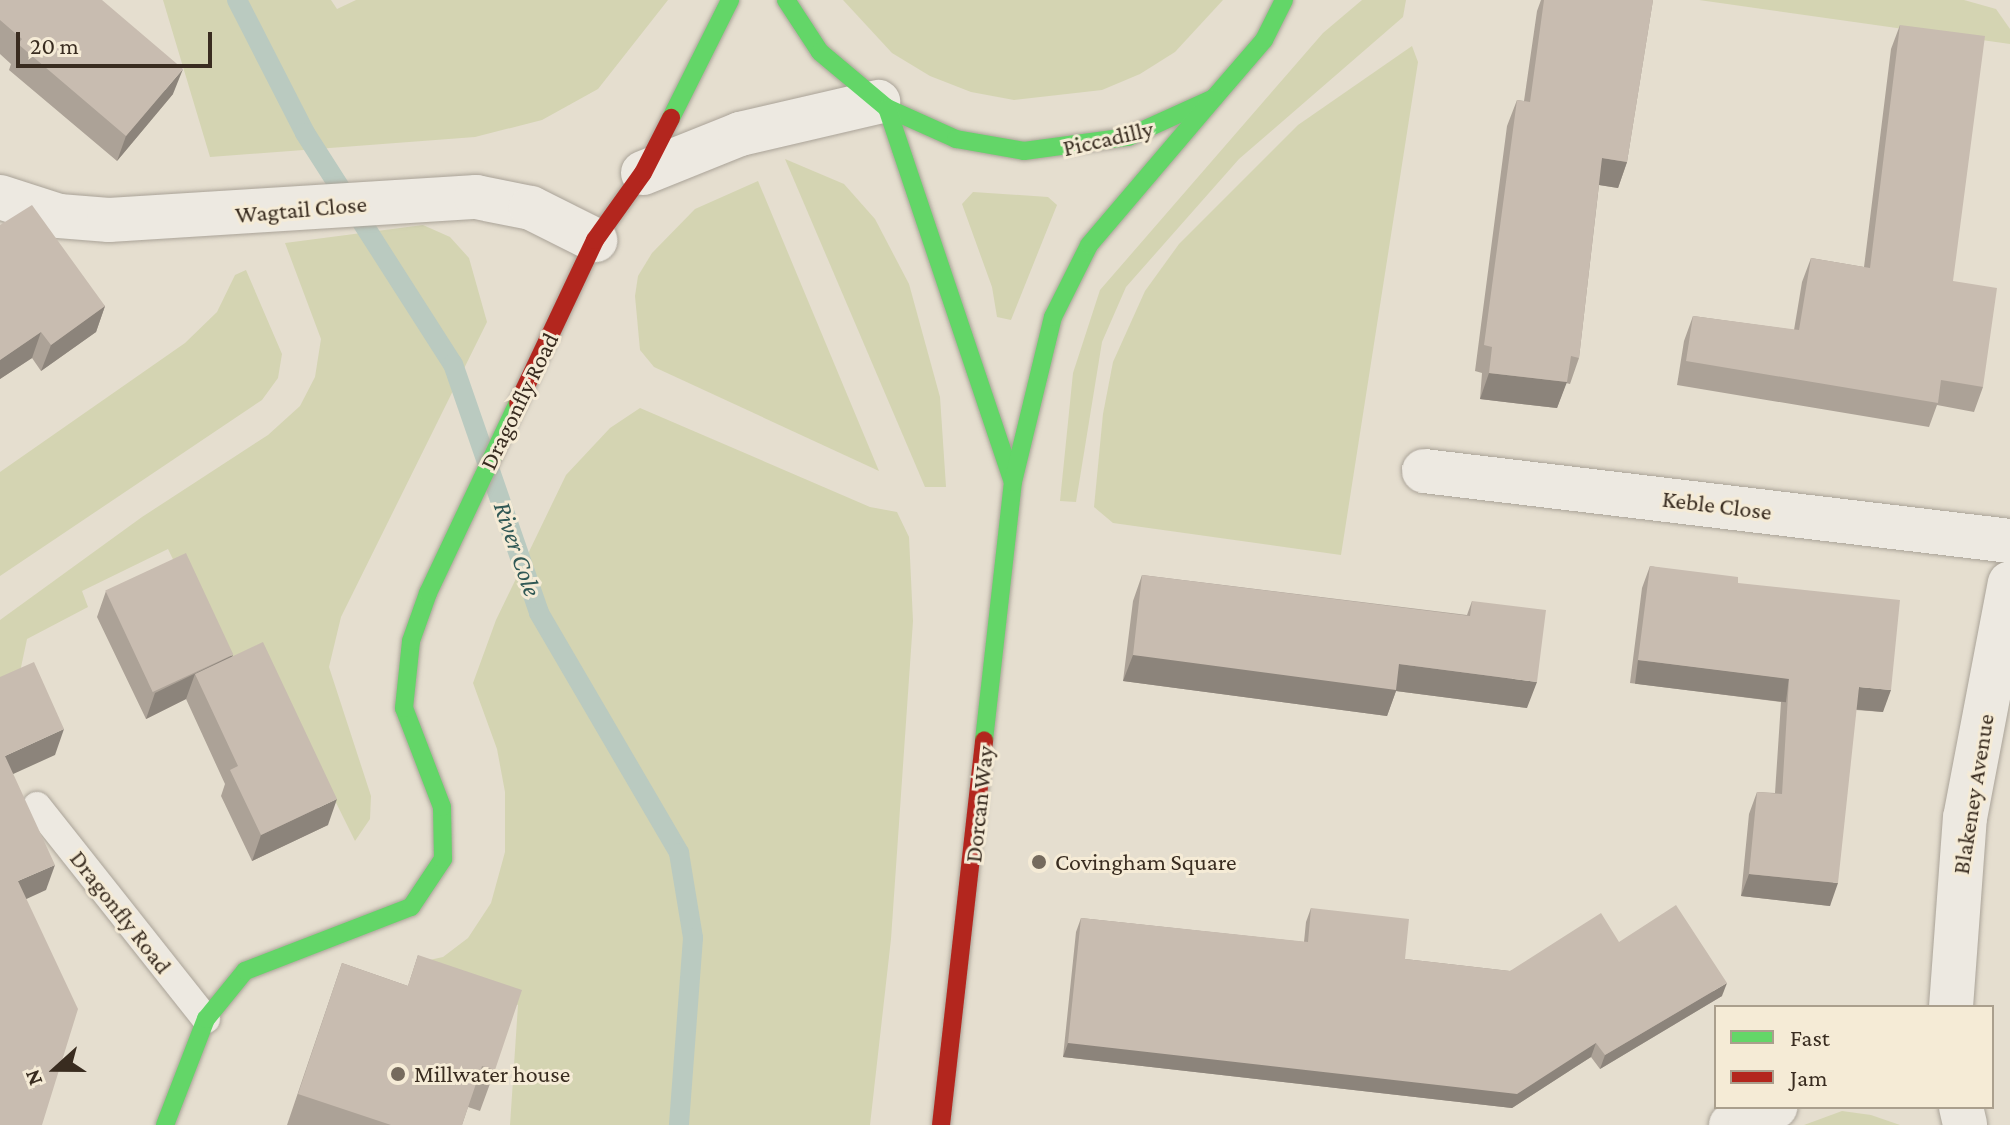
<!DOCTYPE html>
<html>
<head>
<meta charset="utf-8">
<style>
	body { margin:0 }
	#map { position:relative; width:2010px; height:1125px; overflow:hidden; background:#e5decf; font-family:"Crimson Pro",serif }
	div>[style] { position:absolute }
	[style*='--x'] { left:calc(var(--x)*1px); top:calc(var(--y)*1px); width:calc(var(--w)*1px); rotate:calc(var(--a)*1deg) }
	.green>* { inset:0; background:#d4d4b2 }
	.stream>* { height:20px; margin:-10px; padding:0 10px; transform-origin:10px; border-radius:10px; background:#bacac0 }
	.roads { filter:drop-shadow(0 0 2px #aaa398) drop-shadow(0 0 2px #aaa398) }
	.lane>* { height:28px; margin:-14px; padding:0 14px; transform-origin:14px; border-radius:14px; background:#ede9e1 }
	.street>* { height:44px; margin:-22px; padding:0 22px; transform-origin:22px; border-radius:22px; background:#ede9e1 }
	.fast>* { height:18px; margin:-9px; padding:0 9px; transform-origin:9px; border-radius:9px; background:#63d668 }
	.jam>* { height:18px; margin:-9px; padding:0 9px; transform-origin:9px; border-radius:9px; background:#b3261e }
	.wall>* { inset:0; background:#aca297 }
	.shaded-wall>* { inset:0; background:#8c847b; transform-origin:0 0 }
	.building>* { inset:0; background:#c8bcb0; transform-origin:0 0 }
	.dots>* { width:22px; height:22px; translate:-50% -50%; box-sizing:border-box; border:4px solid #f5ebd6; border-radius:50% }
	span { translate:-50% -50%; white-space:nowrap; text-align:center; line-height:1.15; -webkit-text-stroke:6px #f5ebd6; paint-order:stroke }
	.street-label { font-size:24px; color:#392c20 }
	.poi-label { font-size:24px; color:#392c20 }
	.left { translate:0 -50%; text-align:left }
	.water-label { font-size:26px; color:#305855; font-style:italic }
	.legend { position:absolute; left:1714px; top:1005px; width:280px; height:104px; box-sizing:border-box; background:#f5ebd6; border:2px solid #aa9f8d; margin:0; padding:10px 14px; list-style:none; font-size:24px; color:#392c20 }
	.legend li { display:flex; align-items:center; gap:16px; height:40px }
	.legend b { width:40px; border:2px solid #aa9f8d }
	.north { position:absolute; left:16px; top:1029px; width:80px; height:80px; -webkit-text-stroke:6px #f5ebd6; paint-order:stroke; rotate:249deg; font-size:22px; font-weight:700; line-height:32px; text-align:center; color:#392c20 }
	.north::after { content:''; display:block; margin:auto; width:28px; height:36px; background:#392c20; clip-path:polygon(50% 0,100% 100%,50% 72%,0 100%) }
	.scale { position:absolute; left:16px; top:32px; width:196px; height:36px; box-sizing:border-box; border:4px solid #392c20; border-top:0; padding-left:10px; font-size:24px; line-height:28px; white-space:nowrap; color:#392c20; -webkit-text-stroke:6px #f5ebd6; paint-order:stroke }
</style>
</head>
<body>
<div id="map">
	<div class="green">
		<i style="clip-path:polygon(163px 0,331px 0,337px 9px,356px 0,668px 0,598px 89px,542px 120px,475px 137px,210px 157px)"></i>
		<i style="clip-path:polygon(843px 0,1223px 0,1175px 52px,1140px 74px,1102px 90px,1014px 100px,971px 92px,930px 76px,892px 53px)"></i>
		<i style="clip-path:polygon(1362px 0,1406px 0,1403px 17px,1239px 159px,1126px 287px,1102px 342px,1076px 502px,1060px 501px,1073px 373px,1100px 290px,1323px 33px)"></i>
		<i style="clip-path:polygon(1699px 0,1964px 0,1996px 9px,2010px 29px,2010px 44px)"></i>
		<i style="clip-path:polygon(1412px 46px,1418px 62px,1341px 555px,1113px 523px,1094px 507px,1103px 414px,1113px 362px,1145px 291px,1179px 244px,1298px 125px)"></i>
		<i style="clip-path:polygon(785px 159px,844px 184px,875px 219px,909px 284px,940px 397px,946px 487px,925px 487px)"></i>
		<i style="clip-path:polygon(758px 181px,879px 471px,654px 367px,640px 350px,635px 296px,638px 276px,652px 253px,695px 209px)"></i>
		<i style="clip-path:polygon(973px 192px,1048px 197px,1057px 205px,1011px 320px,997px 317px,992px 287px,962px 204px)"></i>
		<i style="clip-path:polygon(423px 225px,450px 237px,469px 258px,487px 322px,341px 617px,329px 667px,371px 796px,370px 819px,355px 841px,258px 645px,223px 662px,168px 549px,82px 591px,88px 607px,27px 639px,20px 672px,0 683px,0 620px,142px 517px,268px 435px,300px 406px,315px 377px,321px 339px,285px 243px)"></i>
		<i style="clip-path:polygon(246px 270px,282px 354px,278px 378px,262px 400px,0 576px,0 472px,185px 343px,217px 312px,235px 275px)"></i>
		<i style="clip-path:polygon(640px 408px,870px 507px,897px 512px,909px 537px,913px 621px,891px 939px,870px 1125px,510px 1125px,518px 1005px,416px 963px,443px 957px,468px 938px,491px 903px,505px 852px,505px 792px,497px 749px,473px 683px,496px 620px,566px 475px,610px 428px)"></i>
		<i style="clip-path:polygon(1842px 1111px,1871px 1115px,1900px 1125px,1804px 1125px)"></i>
	</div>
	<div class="stream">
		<i style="--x:237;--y:0;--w:149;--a:62.9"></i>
		<i style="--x:305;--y:133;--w:274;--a:57.4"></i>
		<i style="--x:453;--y:364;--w:263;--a:70.9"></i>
		<i style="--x:539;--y:613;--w:278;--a:59.7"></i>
		<i style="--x:679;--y:853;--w:86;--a:80.6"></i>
		<i style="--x:693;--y:938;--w:188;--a:94.3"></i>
	</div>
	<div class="roads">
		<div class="lane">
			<i style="--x:37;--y:806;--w:272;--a:51.6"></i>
		</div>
		<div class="street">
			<i style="--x:643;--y:173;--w:105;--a:-21.9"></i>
			<i style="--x:740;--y:134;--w:142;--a:-13.1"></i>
			<i style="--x:0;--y:197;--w:62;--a:17.9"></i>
			<i style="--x:59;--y:216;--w:50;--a:4.6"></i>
			<i style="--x:109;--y:220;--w:368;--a:-3.6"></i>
			<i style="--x:476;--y:197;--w:56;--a:11.3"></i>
			<i style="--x:531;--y:208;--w:72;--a:26.6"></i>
			<i style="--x:1424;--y:471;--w:590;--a:6.81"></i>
			<i style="--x:1951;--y:1007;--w:190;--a:-85.8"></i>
			<i style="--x:1965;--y:818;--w:239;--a:-79.2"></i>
			<i style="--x:1961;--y:1107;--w:18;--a:77"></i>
			<i style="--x:1731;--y:1125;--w:48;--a:-22.2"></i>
		</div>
		<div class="fast">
			<i style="--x:786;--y:0;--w:62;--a:56.8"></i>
			<i style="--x:820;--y:52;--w:87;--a:39.9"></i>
			<i style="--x:887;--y:108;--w:76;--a:24.2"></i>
			<i style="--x:956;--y:139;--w:69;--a:10"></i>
			<i style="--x:1024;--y:151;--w:105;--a:-7.7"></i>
			<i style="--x:1128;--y:137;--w:94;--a:-24.4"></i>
			<i style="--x:1214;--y:98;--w:77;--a:-49.2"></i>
			<i style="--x:1264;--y:40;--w:45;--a:-63.4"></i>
			<i style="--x:887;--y:108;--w:392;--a:71.4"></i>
			<i style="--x:671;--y:118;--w:132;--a:-63.4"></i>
			<i style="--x:984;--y:740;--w:260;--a:-83.6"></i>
			<i style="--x:1013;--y:482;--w:170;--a:-76.4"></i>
			<i style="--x:1053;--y:317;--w:80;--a:-63.4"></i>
			<i style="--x:1089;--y:245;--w:193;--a:-49.6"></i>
			<i style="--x:165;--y:1125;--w:114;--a:-68.9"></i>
			<i style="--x:206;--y:1019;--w:62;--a:-50.9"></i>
			<i style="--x:245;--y:971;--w:178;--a:-21.1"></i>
			<i style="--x:411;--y:907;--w:58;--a:-56.3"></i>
			<i style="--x:443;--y:859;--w:52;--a:-91.1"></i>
			<i style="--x:442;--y:807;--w:106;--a:-111"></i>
			<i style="--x:404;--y:708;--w:67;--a:-84"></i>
			<i style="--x:411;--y:641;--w:51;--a:-70.5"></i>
			<i style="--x:428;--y:593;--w:210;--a:-64.7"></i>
		</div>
		<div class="jam">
			<i style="--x:518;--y:403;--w:180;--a:-64.7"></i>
			<i style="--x:595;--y:240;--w:82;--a:-54.4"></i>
			<i style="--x:643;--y:173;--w:62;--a:-63"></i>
			<i style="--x:941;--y:1125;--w:387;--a:-83.6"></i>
		</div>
	</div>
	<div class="wall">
		<i style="clip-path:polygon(0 0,173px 94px,117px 161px,9px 70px,11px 64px,0 54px)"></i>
		<i style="clip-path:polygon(1541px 0,1653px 0,1627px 162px,1618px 188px,1599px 185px,1579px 358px,1570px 384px,1566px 383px,1557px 408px,1480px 399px,1482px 373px,1475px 371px,1507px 126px,1517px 100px,1524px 101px,1537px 11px)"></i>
		<i style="clip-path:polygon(1900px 25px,1953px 281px,1983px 387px,1974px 412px,1937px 405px,1929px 427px,1677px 385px,1684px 341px,1693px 316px,1794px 330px,1802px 282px,1811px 258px,1864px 267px,1891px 49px)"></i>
		<i style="clip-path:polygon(0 225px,105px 306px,96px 332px,41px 371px,32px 358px,0 379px)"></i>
		<i style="clip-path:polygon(1650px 566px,1738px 583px,1883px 712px,1856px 710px,1830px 906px,1741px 896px,1749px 814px,1757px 792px,1775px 793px,1781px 702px,1630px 683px,1642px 588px)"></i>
		<i style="clip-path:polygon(1142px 575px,1467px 615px,1472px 601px,1527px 708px,1396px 691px,1387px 716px,1123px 681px,1133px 601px)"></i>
		<i style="clip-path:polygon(106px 591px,232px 656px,328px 825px,252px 861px,221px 796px,225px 784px,186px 699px,146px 719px,97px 617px)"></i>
		<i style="clip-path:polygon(1311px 908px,1405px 959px,1510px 971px,1619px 942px,1722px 996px,1600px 1069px,1591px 1057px,1512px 1108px,1063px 1057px,1076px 932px,1081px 918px,1304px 942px,1306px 922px)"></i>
		<i style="clip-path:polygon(418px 955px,495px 1070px,480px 1111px,468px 1107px,462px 1125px,287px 1125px,342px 963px,408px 986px)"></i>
	</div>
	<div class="shaded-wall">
		<i style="clip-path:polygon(183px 69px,173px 94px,117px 161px,126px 136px)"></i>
		<i style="clip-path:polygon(1602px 158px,1627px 162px,1618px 188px,1593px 184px)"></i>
		<i style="clip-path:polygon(105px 306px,96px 332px,41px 371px,51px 345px)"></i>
		<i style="clip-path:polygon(41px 332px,32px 358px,0 379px,0 360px)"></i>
		<i style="clip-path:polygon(1489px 373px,1567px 382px,1557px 408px,1480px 399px)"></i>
		<i style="clip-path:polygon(233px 655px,223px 681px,195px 674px,186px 699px,146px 719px,155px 693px)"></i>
		<i style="clip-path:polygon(1133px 655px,1399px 664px,1537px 682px,1527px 708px,1396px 691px,1387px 716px,1123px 681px)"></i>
		<i style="left:1638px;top:660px;width:152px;height:24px;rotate:7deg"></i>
		<i style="clip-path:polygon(1859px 687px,1891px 690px,1883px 712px,1851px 709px)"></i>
		<i style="clip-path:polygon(64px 729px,55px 755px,0 780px,5px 756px)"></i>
		<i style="clip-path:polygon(337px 799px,328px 825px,252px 861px,261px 835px)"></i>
		<i style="clip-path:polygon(55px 865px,46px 890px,9px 907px,18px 881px)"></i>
		<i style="clip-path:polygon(1749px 874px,1838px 883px,1830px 906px,1741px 896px)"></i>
		<i style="clip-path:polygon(1727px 983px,1722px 996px,1600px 1069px,1605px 1055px)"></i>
		<i style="clip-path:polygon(1068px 1043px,1596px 1043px,1591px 1057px,1512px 1108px,1063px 1057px)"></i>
	</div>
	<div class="building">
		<i style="clip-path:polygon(0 0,102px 0,183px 69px,126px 136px,18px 44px,22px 39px,0 20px)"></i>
		<i style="clip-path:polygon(1544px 0,1653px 0,1627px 162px,1602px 158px,1579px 358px,1571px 356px,1567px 382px,1489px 373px,1492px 347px,1484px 345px,1517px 100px,1530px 102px)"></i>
		<i style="clip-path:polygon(1900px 25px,1985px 36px,1953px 281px,1997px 288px,1983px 387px,1941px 380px,1938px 403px,1686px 361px,1693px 316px,1799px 330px,1811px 258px,1870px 268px)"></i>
		<i style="clip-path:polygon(32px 205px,105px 306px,51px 345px,41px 332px,0 360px,0 225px)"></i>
		<i style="left:186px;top:553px;width:112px;height:89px;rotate:65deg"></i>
		<i style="clip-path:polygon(1650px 566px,1738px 577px,1738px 583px,1900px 600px,1891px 690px,1859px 687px,1838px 883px,1749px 874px,1757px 792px,1782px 794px,1789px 679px,1638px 660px)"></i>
		<i style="clip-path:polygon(1142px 575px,1470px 616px,1472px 601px,1546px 610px,1537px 682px,1399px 664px,1396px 690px,1133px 655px)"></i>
		<i style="clip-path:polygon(263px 642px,337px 799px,261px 835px,230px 770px,238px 766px,195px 674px)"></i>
		<i style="clip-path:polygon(34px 662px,64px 729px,5px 756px,55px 865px,18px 881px,78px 1009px,42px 1125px,0 1125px,0 677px)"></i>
		<i style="clip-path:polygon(1676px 905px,1727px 983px,1605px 1055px,1596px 1043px,1517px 1094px,1068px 1043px,1081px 918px,1308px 942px,1311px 908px,1409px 919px,1405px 959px,1510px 971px,1601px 913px,1619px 942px)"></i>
		<i style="clip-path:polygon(418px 955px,522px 990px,495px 1070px,482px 1066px,462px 1125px,391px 1125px,298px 1094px,342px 963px,408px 986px)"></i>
	</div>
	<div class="dots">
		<i style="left:1039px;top:862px;background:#756a5d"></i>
		<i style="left:398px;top:1074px;background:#756a5d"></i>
	</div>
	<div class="street-label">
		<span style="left:1108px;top:138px;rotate:-13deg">Piccadilly</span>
		<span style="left:301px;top:209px;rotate:-5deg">Wagtail Close</span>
		<span style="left:519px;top:401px;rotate:-64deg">Dragonfly Road</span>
		<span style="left:1717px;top:505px;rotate:7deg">Keble Close</span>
		<span style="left:1973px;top:794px;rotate:-81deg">Blakeney Avenue</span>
		<span style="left:979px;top:804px;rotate:-84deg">Dorcan Way</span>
		<span style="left:121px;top:912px;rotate:52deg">Dragonfly Road</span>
	</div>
	<div class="poi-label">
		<span class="left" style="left:1055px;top:862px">Covingham Square</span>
		<span class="left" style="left:414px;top:1074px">Millwater house</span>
	</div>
	<div class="water-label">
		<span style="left:517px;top:549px;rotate:71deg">River Cole</span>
	</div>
	<ul class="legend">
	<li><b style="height:10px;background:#63d668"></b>Fast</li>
	<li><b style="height:10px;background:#b3261e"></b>Jam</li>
	</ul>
	<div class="north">N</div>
	<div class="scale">20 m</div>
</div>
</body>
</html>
